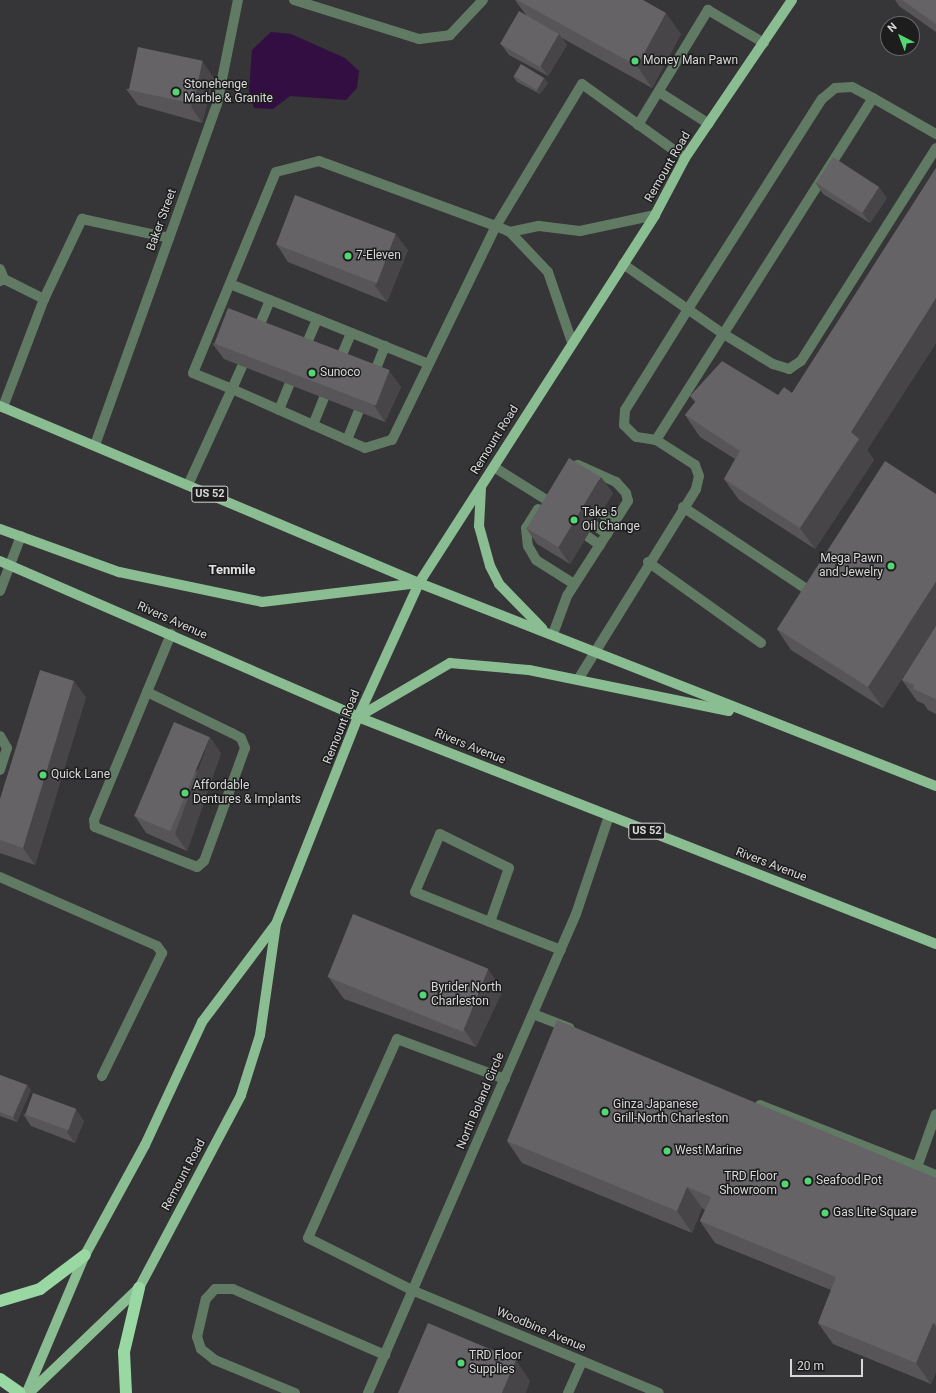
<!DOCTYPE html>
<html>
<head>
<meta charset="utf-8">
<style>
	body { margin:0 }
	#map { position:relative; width:936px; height:1393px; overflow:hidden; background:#363537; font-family:Roboto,sans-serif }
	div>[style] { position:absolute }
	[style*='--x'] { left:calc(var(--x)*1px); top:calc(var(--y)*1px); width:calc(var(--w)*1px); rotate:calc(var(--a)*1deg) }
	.water>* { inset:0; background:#320e43 }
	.minor>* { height:10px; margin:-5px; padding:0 5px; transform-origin:5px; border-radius:5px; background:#617a64 }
	.major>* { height:10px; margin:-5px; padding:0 5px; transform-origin:5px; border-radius:5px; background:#8abd91 }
	.highway>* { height:12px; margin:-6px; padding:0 6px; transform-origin:6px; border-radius:6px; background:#99d8a2 }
	.wall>* { inset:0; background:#575558 }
	.shaded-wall>* { inset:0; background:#474547 }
	.building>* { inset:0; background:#656366; transform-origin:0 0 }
	.dots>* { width:11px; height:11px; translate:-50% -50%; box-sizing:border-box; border:2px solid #1d1d1e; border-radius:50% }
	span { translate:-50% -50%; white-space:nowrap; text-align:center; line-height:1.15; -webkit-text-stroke:3px #1d1d1e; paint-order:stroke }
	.shield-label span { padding:1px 3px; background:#1d1d1e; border:1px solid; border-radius:3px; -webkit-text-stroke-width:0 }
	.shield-label { font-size:11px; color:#d9d8d9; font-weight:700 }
	.poi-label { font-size:12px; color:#d9d8d9 }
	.left { translate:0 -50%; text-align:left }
	.right { translate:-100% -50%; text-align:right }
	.street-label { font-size:12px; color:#d9d8d9 }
	.neighbourhood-label { font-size:13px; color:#e2e0e3; font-weight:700 }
	.north { position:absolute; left:880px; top:16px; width:40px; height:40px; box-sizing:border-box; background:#1d1d1e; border:1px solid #686869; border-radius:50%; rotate:318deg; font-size:11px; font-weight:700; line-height:16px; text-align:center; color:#d9d8d9 }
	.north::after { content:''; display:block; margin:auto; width:14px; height:18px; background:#54d672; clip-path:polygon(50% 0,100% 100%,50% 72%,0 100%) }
	.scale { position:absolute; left:790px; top:1359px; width:73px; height:18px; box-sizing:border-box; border:2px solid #d9d8d9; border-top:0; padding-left:5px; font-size:12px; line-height:14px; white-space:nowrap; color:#d9d8d9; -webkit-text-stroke:3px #1d1d1e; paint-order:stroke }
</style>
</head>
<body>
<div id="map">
	<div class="water">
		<i style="clip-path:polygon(271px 32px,291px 34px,345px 58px,359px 71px,357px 88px,346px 100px,290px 96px,273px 109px,254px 108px,249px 91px,252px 50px)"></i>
	</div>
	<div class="minor">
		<i style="--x:294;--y:0;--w:131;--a:17.3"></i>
		<i style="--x:419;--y:39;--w:31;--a:-7"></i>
		<i style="--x:450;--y:35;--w:48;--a:-46.7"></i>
		<i style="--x:659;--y:92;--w:59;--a:32.6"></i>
		<i style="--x:638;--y:125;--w:135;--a:-58.7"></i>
		<i style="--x:708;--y:10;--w:65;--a:30.5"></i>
		<i style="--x:510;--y:232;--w:30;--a:-12"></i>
		<i style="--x:539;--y:226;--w:41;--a:7"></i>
		<i style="--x:580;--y:231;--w:77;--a:-12"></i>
		<i style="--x:623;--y:264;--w:121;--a:34.9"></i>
		<i style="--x:722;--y:333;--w:60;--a:31.3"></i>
		<i style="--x:773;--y:364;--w:17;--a:17"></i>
		<i style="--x:789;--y:369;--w:14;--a:-34"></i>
		<i style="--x:801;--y:361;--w:252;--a:-57.6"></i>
		<i style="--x:0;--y:269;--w:11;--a:68"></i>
		<i style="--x:0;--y:281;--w:4;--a:-27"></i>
		<i style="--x:4;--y:279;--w:45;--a:26.6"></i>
		<i style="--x:44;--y:299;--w:116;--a:110.8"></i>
		<i style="--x:230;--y:284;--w:214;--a:21.9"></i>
		<i style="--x:44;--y:299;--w:89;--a:-64.6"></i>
		<i style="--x:82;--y:219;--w:89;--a:12.3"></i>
		<i style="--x:260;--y:324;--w:26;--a:-67"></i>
		<i style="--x:307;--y:343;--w:26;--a:-67"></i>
		<i style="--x:341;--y:357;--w:26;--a:-67"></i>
		<i style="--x:244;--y:362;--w:30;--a:114"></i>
		<i style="--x:232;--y:389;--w:42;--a:-157.7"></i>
		<i style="--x:193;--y:373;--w:217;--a:-67.6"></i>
		<i style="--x:276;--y:172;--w:44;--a:-14.3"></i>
		<i style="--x:319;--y:161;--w:189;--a:20.2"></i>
		<i style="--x:496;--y:226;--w:166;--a:-58.8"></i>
		<i style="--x:582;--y:84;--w:127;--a:35.7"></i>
		<i style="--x:375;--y:371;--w:27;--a:-68"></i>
		<i style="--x:279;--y:410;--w:32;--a:-68"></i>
		<i style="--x:313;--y:425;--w:35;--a:-68"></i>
		<i style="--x:347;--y:440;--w:35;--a:-68"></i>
		<i style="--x:656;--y:440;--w:20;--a:-171"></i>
		<i style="--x:636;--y:437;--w:17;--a:-135"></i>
		<i style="--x:624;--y:425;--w:15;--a:-86"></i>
		<i style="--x:625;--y:410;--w:119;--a:-58"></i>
		<i style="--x:688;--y:309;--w:249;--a:-57.5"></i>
		<i style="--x:822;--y:99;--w:17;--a:-40"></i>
		<i style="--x:835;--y:88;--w:17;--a:-3"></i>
		<i style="--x:852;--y:87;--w:24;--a:28"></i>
		<i style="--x:95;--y:445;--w:362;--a:-70.3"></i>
		<i style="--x:217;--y:104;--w:106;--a:-78.6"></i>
		<i style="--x:494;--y:467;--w:60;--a:32.1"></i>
		<i style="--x:188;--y:485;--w:106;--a:-65.4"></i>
		<i style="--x:232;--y:389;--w:145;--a:23.9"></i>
		<i style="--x:365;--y:448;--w:28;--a:-17"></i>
		<i style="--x:392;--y:440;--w:238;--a:-64.1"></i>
		<i style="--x:496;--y:226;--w:15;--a:23"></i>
		<i style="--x:510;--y:232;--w:55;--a:46.5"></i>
		<i style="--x:548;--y:272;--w:74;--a:71.1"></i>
		<i style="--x:683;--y:507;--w:150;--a:33.6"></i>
		<i style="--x:538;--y:509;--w:22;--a:122"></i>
		<i style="--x:526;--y:528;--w:18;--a:84"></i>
		<i style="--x:528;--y:546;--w:16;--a:60"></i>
		<i style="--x:536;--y:560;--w:45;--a:32.3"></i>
		<i style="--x:601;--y:513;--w:17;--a:33"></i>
		<i style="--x:594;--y:525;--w:16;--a:35"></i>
		<i style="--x:587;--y:536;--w:16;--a:35"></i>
		<i style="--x:648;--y:562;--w:139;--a:35.6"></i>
		<i style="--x:0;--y:591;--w:59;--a:-69.1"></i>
		<i style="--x:553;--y:634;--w:40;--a:-69.8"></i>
		<i style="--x:567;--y:596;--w:113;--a:-57.3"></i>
		<i style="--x:628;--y:501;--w:8;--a:-104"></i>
		<i style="--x:626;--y:493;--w:15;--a:-132"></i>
		<i style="--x:616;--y:482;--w:42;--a:-155.9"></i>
		<i style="--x:579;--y:678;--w:222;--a:-58.2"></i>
		<i style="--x:696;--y:489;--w:13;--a:-77"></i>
		<i style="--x:699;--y:476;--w:12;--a:-110"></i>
		<i style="--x:695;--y:465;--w:46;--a:-147.3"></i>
		<i style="--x:656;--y:440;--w:405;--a:-57.6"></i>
		<i style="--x:873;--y:98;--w:73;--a:29.7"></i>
		<i style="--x:147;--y:692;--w:94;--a:25.8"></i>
		<i style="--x:232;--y:733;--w:10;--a:29"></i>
		<i style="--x:241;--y:738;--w:11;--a:68"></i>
		<i style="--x:245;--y:748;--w:120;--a:109.9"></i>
		<i style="--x:204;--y:861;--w:9;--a:139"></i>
		<i style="--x:197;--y:867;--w:110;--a:-158.6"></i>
		<i style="--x:95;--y:827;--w:7;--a:-98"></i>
		<i style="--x:94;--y:820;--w:139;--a:-67.5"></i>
		<i style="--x:147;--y:692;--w:63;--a:-67.5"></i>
		<i style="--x:0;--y:736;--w:14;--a:60"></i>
		<i style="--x:7;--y:748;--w:23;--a:108"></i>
		<i style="--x:0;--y:877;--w:171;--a:23.7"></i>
		<i style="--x:157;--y:946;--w:9;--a:54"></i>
		<i style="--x:162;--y:953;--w:137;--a:116"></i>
		<i style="--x:490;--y:922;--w:57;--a:-70.6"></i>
		<i style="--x:509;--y:868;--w:77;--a:-153.8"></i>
		<i style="--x:440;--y:834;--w:63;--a:113.3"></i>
		<i style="--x:415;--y:892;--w:81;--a:21.8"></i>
		<i style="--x:490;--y:922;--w:76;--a:21.5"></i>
		<i style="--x:533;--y:1014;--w:39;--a:21"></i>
		<i style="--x:505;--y:1079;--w:115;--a:-159.7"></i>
		<i style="--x:397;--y:1039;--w:218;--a:114.1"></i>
		<i style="--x:308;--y:1238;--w:119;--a:26.6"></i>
		<i style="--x:414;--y:1291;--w:265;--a:22.6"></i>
		<i style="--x:760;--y:1105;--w:169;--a:21.5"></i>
		<i style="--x:917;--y:1167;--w:56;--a:-70.3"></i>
		<i style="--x:917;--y:1167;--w:21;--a:23"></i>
		<i style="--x:295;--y:1393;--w:87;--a:-157.6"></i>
		<i style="--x:215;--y:1360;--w:18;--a:-142"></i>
		<i style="--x:201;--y:1349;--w:13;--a:-108"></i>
		<i style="--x:197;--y:1337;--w:39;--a:-77"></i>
		<i style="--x:206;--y:1299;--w:13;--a:-48"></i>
		<i style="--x:215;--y:1289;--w:18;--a:0"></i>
		<i style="--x:233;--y:1289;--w:166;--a:23.5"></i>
		<i style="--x:368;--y:1393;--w:522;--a:-66.53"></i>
		<i style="--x:576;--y:914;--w:103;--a:-71.4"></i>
		<i style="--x:568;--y:1393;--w:35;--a:-66"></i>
	</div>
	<div class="major">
		<i style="--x:0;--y:406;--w:455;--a:22.9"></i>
		<i style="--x:419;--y:583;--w:555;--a:21.44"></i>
		<i style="--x:481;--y:488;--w:38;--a:93"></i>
		<i style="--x:479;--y:526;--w:41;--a:74.6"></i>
		<i style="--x:490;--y:566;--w:20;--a:63"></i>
		<i style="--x:499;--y:584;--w:62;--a:45.7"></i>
		<i style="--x:0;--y:529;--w:127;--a:19.9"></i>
		<i style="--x:119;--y:572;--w:146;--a:11.8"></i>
		<i style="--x:262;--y:602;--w:158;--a:-6.9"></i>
		<i style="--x:0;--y:561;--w:391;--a:23.5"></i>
		<i style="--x:358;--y:717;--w:621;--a:21.44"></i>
		<i style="--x:358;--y:717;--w:107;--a:-30.4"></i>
		<i style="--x:450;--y:663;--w:79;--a:5.1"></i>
		<i style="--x:529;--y:670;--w:204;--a:11.6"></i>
		<i style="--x:27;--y:1392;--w:149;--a:-67.1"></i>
		<i style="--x:85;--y:1255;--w:125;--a:-61.4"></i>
		<i style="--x:145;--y:1145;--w:136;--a:-65.1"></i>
		<i style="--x:202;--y:1022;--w:121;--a:-53"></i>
		<i style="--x:29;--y:1393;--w:152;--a:-43.7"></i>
		<i style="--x:139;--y:1288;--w:218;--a:-62.1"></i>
		<i style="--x:241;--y:1095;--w:63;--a:-72.4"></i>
		<i style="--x:260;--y:1035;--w:112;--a:-81.8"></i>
		<i style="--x:276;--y:924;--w:223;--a:-68.4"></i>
		<i style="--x:358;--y:717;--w:147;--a:-65.5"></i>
		<i style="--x:419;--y:583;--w:437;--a:-57.3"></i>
		<i style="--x:655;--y:215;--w:64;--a:-62.2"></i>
		<i style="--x:685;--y:158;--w:191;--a:-55.9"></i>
	</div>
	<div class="highway">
		<i style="--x:0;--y:1301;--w:42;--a:-16.7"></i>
		<i style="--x:40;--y:1289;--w:56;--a:-37.1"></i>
		<i style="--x:0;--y:1379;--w:24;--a:35"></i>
		<i style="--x:126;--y:1393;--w:41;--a:-92.8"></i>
		<i style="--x:124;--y:1352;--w:66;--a:-76.8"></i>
	</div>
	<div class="wall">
		<i style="clip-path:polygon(515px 0,643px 0,681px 34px,652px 88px,562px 38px,567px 45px,548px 76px,509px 55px,501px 44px,526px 15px)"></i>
		<i style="clip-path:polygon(895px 0,936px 0,936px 32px,899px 6px)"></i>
		<i style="clip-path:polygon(513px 76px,544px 78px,548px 83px,540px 94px,517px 82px)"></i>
		<i style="clip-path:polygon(214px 78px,202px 123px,138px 105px,126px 89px)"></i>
		<i style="clip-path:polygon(936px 168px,936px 343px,867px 450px,874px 460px,815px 549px,739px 500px,724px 479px,735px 459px,700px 437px,685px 415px,695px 402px,690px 396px,778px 395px,792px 393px)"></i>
		<i style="clip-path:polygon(815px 182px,887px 198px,870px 223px,823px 194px)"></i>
		<i style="clip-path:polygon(277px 245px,408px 250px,387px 302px,288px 262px)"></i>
		<i style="clip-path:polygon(212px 343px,389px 371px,401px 387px,385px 422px,224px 359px)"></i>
		<i style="clip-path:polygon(613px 493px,570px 564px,537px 544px,526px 528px)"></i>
		<i style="clip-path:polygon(936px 626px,936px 714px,928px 710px,924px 704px,917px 701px,902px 680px)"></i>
		<i style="clip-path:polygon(936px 626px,883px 708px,791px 650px,777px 629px)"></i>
		<i style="clip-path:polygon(86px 697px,35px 865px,0 853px,0 799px)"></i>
		<i style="clip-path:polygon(221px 753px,187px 851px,146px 833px,135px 816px)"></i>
		<i style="clip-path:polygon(329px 978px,503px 990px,476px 1047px,344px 999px)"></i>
		<i style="clip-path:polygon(0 1075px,27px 1085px,31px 1090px,17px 1122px,0 1116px)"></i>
		<i style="clip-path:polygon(23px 1114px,84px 1121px,75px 1143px,31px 1126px)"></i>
		<i style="clip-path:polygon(507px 1141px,936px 1178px,936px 1372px,931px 1384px,833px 1344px,818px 1323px,831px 1290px,715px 1243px,700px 1221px,705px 1210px,702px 1208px,692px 1233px,522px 1163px)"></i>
	</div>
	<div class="shaded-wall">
		<i style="clip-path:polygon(666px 13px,681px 34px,652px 88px,637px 66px)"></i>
		<i style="clip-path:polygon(559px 34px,567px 45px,548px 76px,540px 65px)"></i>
		<i style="clip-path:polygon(202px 61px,214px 78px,202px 123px,191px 107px)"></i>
		<i style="clip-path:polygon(544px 78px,548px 83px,540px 94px,536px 89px)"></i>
		<i style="clip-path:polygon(879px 187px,887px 198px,870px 223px,862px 212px)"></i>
		<i style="clip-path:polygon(396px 234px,408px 250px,387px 302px,375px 286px)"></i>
		<i style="clip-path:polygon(936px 298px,936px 343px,867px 450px,874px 460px,815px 549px,800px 528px,851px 432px)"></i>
		<i style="clip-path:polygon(389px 371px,401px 387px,385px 422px,374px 405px)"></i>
		<i style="clip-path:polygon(601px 477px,613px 493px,570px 564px,558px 547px)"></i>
		<i style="clip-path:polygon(936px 582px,936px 626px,883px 708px,868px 687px)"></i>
		<i style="clip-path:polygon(74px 681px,86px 697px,35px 865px,23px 848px)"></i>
		<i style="clip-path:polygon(210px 737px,221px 753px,187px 851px,175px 834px)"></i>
		<i style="clip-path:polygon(488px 969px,503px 990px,476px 1047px,461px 1025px)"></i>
		<i style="clip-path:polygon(27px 1085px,31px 1090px,17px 1122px,13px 1117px)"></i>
		<i style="clip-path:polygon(76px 1109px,84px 1121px,75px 1143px,67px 1132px)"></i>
		<i style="clip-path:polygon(687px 1187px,702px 1208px,692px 1233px,677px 1211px)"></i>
		<i style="clip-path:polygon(933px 1323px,936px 1327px,936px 1372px,931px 1384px,916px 1363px)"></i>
		<i style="clip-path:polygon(516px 1360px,530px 1381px,526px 1393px,502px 1393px)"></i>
	</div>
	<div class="building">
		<i style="clip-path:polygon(517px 0,643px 0,666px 13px,637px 66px)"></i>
		<i style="clip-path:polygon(902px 0,936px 0,936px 24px)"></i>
		<i style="left:519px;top:11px;width:46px;height:38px;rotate:30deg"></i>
		<i style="left:138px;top:47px;width:66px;height:44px;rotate:12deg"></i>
		<i style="left:521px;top:64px;width:27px;height:14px;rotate:31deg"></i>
		<i style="left:833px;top:157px;width:55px;height:31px;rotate:33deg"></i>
		<i style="clip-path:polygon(936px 168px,936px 298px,851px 432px,859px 439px,800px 528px,724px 479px,740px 451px,685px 415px,696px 401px,690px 396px,722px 361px,778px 395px,784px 387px,792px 393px)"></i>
		<i style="left:295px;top:195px;width:108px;height:53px;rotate:21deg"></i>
		<i style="left:228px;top:308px;width:173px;height:38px;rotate:21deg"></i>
		<i style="left:569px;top:458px;width:37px;height:82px;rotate:31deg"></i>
		<i style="clip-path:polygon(885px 461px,936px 494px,936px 582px,868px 687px,777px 629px)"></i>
		<i style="clip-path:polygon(936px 626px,936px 699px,913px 689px,914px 685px,902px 680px)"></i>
		<i style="clip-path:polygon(40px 670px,74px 681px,23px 848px,0 840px,0 799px)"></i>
		<i style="left:174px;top:722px;width:39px;height:102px;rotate:23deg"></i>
		<i style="left:353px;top:914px;width:146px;height:68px;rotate:22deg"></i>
		<i style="clip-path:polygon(557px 1020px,936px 1178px,936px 1324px,933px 1323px,916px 1363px,818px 1323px,836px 1277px,700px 1221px,711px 1197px,687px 1187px,677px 1211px,507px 1141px)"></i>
		<i style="clip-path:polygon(0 1075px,27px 1085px,13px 1117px,0 1112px)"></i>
		<i style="left:33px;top:1093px;width:46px;height:23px;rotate:20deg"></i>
		<i style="clip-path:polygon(428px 1323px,516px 1360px,502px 1393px,398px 1393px)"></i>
	</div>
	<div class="dots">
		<i style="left:635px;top:61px;background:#54d672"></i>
		<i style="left:176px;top:92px;background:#54d672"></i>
		<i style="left:348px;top:256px;background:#54d672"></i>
		<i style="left:312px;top:373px;background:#54d672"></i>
		<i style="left:574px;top:520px;background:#54d672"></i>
		<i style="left:891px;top:566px;background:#54d672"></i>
		<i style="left:43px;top:775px;background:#54d672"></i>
		<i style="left:185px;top:793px;background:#54d672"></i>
		<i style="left:423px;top:995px;background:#54d672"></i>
		<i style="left:605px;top:1112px;background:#54d672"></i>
		<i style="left:667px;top:1151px;background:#54d672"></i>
		<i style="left:808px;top:1181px;background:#54d672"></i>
		<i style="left:785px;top:1184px;background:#54d672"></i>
		<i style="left:825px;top:1213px;background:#54d672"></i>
		<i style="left:461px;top:1363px;background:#54d672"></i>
	</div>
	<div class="shield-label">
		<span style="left:210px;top:494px">US 52</span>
		<span style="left:647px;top:831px">US 52</span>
	</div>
	<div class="poi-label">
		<span class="left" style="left:643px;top:61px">Money Man Pawn</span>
		<span class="left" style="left:184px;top:92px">Stonehenge<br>Marble &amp; Granite</span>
		<span class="left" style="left:356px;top:256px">7-Eleven</span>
		<span class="left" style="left:320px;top:373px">Sunoco</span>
		<span class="left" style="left:582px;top:520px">Take 5<br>Oil Change</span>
		<span class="right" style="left:883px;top:566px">Mega Pawn<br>and Jewelry</span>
		<span class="left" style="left:51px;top:775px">Quick Lane</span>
		<span class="left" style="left:193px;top:793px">Affordable<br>Dentures &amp; Implants</span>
		<span class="left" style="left:431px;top:995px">Byrider North<br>Charleston</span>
		<span class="left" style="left:613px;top:1112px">Ginza Japanese<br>Grill-North Charleston</span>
		<span class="left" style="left:675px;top:1151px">West Marine</span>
		<span class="right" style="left:777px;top:1184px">TRD Floor<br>Showroom</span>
		<span class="left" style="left:816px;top:1181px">Seafood Pot</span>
		<span class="left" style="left:833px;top:1213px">Gas Lite Square</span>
		<span class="left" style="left:469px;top:1363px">TRD Floor<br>Supplies</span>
	</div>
	<div class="street-label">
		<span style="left:668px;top:167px;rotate:-60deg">Remount Road</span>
		<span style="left:162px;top:220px;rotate:-70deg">Baker Street</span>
		<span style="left:495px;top:440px;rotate:-58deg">Remount Road</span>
		<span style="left:172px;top:621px;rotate:24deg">Rivers Avenue</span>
		<span style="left:342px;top:727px;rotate:-68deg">Remount Road</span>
		<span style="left:470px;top:747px;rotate:22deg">Rivers Avenue</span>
		<span style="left:771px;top:865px;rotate:21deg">Rivers Avenue</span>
		<span style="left:481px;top:1101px;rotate:-67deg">North Boland Circle</span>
		<span style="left:184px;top:1175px;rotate:-62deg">Remount Road</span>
		<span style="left:541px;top:1330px;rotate:23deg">Woodbine Avenue</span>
	</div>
	<div class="neighbourhood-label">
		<span style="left:232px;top:570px">Tenmile</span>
	</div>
	<div class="north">N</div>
	<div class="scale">20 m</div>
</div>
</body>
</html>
